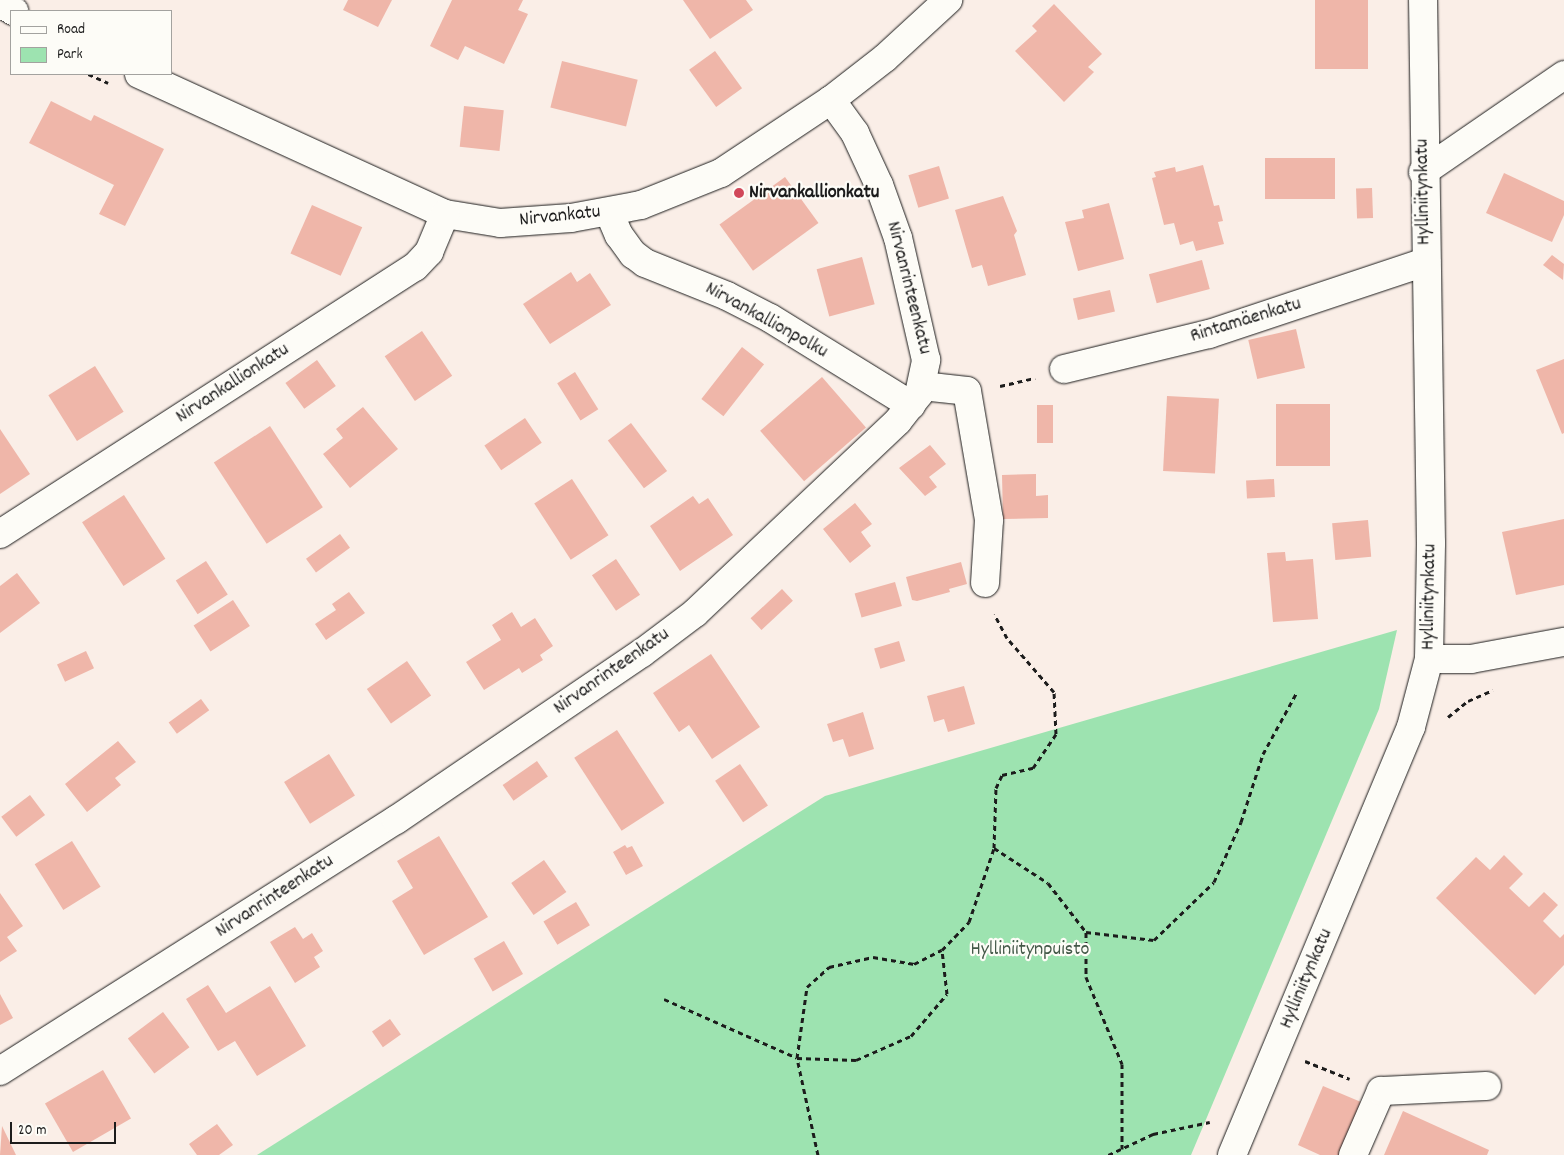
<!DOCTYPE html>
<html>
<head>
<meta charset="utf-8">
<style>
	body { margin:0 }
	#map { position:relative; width:1564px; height:1155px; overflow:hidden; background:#faeee7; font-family:Dekko,sans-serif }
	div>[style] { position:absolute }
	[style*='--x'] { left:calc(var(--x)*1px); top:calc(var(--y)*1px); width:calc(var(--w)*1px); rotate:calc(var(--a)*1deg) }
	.green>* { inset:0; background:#9de3b0 }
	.building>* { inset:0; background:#efb6a9; transform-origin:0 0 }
	.path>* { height:3px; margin-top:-1.5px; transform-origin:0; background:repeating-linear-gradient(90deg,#1c1c1c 0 5px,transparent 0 9px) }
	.roads { filter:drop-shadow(0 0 1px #1c1c1c) drop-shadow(0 0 1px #1c1c1c) }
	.minor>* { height:28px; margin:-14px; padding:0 14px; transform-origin:14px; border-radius:14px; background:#fdfcf7 }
	.dots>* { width:14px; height:14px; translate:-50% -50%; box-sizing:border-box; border:2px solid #fdfcf7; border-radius:50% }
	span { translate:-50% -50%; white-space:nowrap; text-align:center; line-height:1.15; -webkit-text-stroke:4.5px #fdfcf7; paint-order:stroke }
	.street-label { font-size:20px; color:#1c1c1c }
	.poi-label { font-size:20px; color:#1c1c1c; font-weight:700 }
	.left { translate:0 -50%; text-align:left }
	.park-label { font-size:20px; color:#435848 }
	.legend { position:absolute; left:10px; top:10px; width:162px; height:65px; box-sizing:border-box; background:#fdfcf7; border:1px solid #a3a29f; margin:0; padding:6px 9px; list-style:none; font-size:15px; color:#1c1c1c }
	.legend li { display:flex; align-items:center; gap:10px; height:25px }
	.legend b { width:25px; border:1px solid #a3a29f }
	.scale { position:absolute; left:10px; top:1122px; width:106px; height:22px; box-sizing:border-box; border:2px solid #1c1c1c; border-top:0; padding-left:6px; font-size:15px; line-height:18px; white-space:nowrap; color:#1c1c1c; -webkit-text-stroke:4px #fdfcf7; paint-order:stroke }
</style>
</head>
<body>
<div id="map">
	<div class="green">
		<i style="clip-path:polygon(1397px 630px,1379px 709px,1191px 1155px,257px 1155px,825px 796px)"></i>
	</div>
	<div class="building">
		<i style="clip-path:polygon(348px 0,392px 0,378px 27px,343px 10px)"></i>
		<i style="clip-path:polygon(452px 0,523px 0,518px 10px,528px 14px,504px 64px,465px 46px,458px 60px,430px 46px)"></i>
		<i style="clip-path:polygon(683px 0,746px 0,753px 10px,710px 39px)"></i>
		<i style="left:1315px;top:0;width:53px;height:69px"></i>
		<i style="clip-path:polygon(1054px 4px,1102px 54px,1088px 67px,1094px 72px,1064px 102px,1015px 51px,1037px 31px,1032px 26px)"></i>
		<i style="left:715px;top:51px;width:46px;height:32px;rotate:54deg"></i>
		<i style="left:562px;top:61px;width:78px;height:48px;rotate:14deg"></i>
		<i style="clip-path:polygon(51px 101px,91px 121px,94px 115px,164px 149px,125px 226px,99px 214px,114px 185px,29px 143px)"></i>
		<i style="left:464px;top:106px;width:40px;height:41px;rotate:6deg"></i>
		<i style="left:1335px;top:158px;width:41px;height:70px;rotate:90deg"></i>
		<i style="clip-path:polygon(1203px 165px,1214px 206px,1219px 205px,1223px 221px,1218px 222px,1224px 244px,1196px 251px,1193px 241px,1180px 245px,1174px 223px,1164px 225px,1152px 178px,1156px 177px,1154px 172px,1175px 167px,1176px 172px)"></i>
		<i style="left:939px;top:166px;width:34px;height:32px;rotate:73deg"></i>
		<i style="clip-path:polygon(1504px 173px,1564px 201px,1564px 215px,1552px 242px,1486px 213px)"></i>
		<i style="left:785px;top:177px;width:57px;height:81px;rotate:54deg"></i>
		<i style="left:1372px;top:188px;width:30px;height:16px;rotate:88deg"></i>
		<i style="clip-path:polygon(1003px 196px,1017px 231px,1014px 235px,1026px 275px,988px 286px,982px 265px,972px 268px,955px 210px)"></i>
		<i style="clip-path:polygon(1109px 203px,1124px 259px,1078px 271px,1065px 222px,1084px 218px,1082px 210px)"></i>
		<i style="left:312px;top:205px;width:55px;height:53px;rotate:24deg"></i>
		<i style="clip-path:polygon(1552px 255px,1564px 264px,1563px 280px,1543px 265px)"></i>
		<i style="left:862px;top:257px;width:49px;height:47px;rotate:75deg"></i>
		<i style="left:1202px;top:260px;width:30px;height:55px;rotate:75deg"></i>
		<i style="clip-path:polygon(571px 272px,577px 282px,590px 273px,611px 305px,550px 344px,523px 304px)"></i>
		<i style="left:1110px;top:290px;width:22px;height:38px;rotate:77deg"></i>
		<i style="left:1296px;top:329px;width:40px;height:49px;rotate:77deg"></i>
		<i style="left:422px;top:331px;width:54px;height:45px;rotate:56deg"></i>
		<i style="left:742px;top:347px;width:28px;height:66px;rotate:38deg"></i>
		<i style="clip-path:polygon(1564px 359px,1564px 433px,1562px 434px,1536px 370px)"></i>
		<i style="left:317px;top:360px;width:32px;height:39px;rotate:54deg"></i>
		<i style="left:95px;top:366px;width:54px;height:55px;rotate:58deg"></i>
		<i style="left:575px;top:372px;width:44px;height:21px;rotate:58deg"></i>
		<i style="left:822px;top:377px;width:67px;height:82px;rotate:49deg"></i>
		<i style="left:1167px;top:396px;width:52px;height:75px;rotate:3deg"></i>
		<i style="left:1276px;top:404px;width:54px;height:62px"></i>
		<i style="left:1053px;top:405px;width:38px;height:16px;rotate:90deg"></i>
		<i style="clip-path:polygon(363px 407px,398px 449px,350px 488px,323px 454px,343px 438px,336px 429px)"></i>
		<i style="left:525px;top:418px;width:30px;height:49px;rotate:56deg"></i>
		<i style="left:631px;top:423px;width:60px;height:29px;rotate:53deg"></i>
		<i style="left:270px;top:426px;width:97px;height:67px;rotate:57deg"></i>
		<i style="clip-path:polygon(0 429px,30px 474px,0 494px)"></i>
		<i style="clip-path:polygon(930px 445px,946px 464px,929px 477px,937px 487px,925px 496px,899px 468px)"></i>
		<i style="clip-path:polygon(1036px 474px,1036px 496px,1048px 495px,1048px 518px,1003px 519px,1002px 475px)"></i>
		<i style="left:572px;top:479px;width:67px;height:45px;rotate:57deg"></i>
		<i style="left:1274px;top:479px;width:18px;height:28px;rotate:87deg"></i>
		<i style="left:124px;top:495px;width:76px;height:50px;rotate:57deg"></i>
		<i style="clip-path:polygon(693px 496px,699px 504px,708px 498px,733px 535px,680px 571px,650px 526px)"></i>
		<i style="clip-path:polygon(855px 503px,872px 524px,861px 532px,871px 546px,850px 563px,823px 529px)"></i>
		<i style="clip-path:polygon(1564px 519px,1564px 585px,1516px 595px,1502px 532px)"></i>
		<i style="left:1368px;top:520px;width:37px;height:36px;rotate:85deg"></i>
		<i style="left:340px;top:534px;width:17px;height:42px;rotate:54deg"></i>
		<i style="clip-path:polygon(1285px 552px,1286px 561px,1313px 559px,1318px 619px,1273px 622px,1267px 553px)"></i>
		<i style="left:616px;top:559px;width:43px;height:29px;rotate:56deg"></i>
		<i style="left:206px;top:561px;width:40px;height:36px;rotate:57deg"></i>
		<i style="clip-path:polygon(961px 562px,967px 584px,949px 589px,950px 592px,917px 601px,912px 600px,906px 577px)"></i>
		<i style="clip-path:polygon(17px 573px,40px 603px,0 633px,0 586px)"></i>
		<i style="left:895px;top:582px;width:25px;height:42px;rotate:74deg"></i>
		<i style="left:782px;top:589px;width:16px;height:43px;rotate:47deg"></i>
		<i style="clip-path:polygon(349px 592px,365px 613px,326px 640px,315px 624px,336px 610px,332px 604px)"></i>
		<i style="left:233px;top:600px;width:31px;height:47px;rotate:57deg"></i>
		<i style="clip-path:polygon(512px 612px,521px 627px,535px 618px,553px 646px,540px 655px,543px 660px,522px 673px,519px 668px,484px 690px,466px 662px,501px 640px,492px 625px)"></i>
		<i style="left:899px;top:641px;width:21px;height:26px;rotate:73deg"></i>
		<i style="left:86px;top:651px;width:19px;height:32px;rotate:65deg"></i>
		<i style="clip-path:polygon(711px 654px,760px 727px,712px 759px,689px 725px,679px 732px,653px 693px)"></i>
		<i style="left:407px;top:661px;width:42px;height:49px;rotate:55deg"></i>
		<i style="clip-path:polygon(964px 686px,975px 724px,948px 732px,944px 719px,934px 722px,927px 696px)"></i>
		<i style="left:201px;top:699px;width:14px;height:40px;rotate:54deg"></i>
		<i style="clip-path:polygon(863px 712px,874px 749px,849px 757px,843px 739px,833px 742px,827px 724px)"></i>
		<i style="left:617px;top:730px;width:87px;height:51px;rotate:57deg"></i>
		<i style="clip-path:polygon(118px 741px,136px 762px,115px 778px,121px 785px,87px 812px,65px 784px)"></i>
		<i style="left:329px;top:754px;width:49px;height:53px;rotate:58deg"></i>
		<i style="left:537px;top:761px;width:19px;height:42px;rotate:55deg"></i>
		<i style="left:740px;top:764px;width:50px;height:30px;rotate:56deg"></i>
		<i style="left:30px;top:795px;width:25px;height:36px;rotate:53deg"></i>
		<i style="clip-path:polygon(439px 836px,488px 917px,424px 955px,392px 901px,413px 888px,397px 861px)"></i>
		<i style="left:72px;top:841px;width:54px;height:44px;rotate:58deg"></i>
		<i style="clip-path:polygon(625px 845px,627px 848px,632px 846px,643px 866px,626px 875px,613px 852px)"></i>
		<i style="clip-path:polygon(1504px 855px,1523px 874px,1509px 888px,1529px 907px,1544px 892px,1558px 905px,1543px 921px,1560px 938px,1564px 934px,1564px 965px,1535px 995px,1436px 898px,1476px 857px,1490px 870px)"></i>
		<i style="left:544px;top:860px;width:39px;height:40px;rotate:55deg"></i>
		<i style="clip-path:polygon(0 893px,23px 926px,7px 937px,17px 951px,0 962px)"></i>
		<i style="left:576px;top:902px;width:27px;height:38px;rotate:59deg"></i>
		<i style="clip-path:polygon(295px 927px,303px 939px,312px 933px,323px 951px,314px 957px,320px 967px,295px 983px,270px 942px)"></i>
		<i style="left:504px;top:941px;width:38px;height:35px;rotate:60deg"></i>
		<i style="clip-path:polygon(208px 985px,226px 1013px,270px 986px,306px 1046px,257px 1076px,235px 1041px,218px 1051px,186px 999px)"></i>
		<i style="clip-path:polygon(0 994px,13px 1018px,0 1025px)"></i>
		<i style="left:163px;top:1012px;width:44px;height:44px;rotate:53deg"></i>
		<i style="left:390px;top:1019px;width:19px;height:22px;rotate:55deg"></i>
		<i style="left:103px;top:1070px;width:56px;height:67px;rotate:60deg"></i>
		<i style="clip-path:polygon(1323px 1086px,1361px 1102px,1339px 1155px,1320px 1155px,1298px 1145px)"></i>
		<i style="clip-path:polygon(1403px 1111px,1489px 1150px,1487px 1155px,1384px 1155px)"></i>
		<i style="clip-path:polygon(217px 1124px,233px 1145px,219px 1155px,197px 1155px,189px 1144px)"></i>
		<i style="clip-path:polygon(2px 1126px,16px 1155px,0 1155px)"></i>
	</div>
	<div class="path">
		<i style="--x:88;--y:74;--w:22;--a:24"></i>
		<i style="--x:1000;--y:386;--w:36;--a:-13"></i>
		<i style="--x:1448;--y:717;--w:26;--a:-39"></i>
		<i style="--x:1468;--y:701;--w:27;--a:-24"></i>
		<i style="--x:994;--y:848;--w:64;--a:32.9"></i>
		<i style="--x:1048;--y:883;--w:62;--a:52.2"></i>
		<i style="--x:1086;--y:932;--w:45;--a:90"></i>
		<i style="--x:1086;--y:977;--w:94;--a:67.5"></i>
		<i style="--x:1122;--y:1064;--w:85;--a:90"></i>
		<i style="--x:1086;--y:932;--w:68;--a:6.7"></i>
		<i style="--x:1154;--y:940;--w:83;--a:-44"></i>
		<i style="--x:1214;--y:882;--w:66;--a:-65.8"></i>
		<i style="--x:1241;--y:822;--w:71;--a:-72.1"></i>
		<i style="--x:1263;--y:754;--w:71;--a:-61.3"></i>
		<i style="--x:664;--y:999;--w:145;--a:23.9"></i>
		<i style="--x:797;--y:1058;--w:59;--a:1.9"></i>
		<i style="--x:856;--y:1060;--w:60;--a:-23.6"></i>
		<i style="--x:911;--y:1036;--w:55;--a:-49.4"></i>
		<i style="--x:947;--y:994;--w:44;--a:-96.5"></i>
		<i style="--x:1305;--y:1061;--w:48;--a:21.8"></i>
		<i style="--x:818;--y:1155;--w:99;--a:-102.2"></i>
		<i style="--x:797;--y:1058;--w:72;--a:-82"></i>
		<i style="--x:807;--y:987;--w:30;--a:-42"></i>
		<i style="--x:829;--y:967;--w:45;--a:-12.8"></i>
		<i style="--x:873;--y:957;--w:42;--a:9.7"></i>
		<i style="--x:914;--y:964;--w:31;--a:-27"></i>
		<i style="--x:942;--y:950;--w:39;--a:-46"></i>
		<i style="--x:969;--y:922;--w:78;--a:-71.3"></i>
		<i style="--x:994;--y:848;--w:60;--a:-88.1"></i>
		<i style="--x:996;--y:788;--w:14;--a:-65"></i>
		<i style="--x:1002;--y:775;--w:32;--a:-13"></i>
		<i style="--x:1033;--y:768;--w:41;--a:-55.9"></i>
		<i style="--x:1056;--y:734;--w:42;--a:-92.7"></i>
		<i style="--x:1054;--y:692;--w:72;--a:-131"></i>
		<i style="--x:1007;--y:638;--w:27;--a:-118"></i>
		<i style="--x:1108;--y:1155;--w:50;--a:-25"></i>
		<i style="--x:1153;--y:1134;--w:58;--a:-11.9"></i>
	</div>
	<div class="roads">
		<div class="minor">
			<i style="--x:0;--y:4;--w:16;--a:27"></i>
			<i style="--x:139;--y:74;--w:337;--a:24.6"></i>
			<i style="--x:445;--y:214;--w:56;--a:9.3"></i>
			<i style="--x:500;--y:223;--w:71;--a:-4"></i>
			<i style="--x:571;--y:218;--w:71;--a:-10.5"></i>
			<i style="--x:641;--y:205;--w:86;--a:-21.8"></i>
			<i style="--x:721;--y:173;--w:132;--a:-33.6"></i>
			<i style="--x:831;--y:100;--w:68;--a:-37.9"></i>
			<i style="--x:885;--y:58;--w:86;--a:-42.6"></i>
			<i style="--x:1423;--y:172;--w:171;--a:-34.5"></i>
			<i style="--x:609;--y:212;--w:25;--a:67"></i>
			<i style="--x:619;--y:235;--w:24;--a:54"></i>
			<i style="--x:633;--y:254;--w:15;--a:37"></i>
			<i style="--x:645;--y:263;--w:88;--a:21.9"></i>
			<i style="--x:727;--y:296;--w:48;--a:27.1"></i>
			<i style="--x:770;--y:318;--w:166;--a:31.7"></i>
			<i style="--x:1064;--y:369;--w:149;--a:-13.6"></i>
			<i style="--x:1209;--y:334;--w:229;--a:-18.4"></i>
			<i style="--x:922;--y:386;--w:45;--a:6.3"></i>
			<i style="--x:967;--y:391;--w:131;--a:80.3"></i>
			<i style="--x:989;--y:520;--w:63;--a:93.6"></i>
			<i style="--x:0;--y:534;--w:493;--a:-32.8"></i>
			<i style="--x:415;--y:267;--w:21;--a:-47"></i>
			<i style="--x:429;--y:252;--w:41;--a:-67.2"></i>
			<i style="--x:1429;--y:659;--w:42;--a:0"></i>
			<i style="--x:1471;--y:659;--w:95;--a:-10.4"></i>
			<i style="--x:0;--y:1071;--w:469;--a:-32.4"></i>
			<i style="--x:396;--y:820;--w:297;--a:-34.2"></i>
			<i style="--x:642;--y:653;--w:66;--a:-37"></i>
			<i style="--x:695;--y:613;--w:279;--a:-43.4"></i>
			<i style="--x:898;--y:421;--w:34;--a:-52"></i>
			<i style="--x:919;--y:394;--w:35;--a:-78"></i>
			<i style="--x:926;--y:360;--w:125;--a:-102.9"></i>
			<i style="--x:898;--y:238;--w:56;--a:-109.7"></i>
			<i style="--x:879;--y:185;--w:57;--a:-114.8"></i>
			<i style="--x:855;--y:133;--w:41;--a:-126"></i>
			<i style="--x:1232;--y:1155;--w:464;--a:-67.3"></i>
			<i style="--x:1411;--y:727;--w:70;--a:-75.2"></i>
			<i style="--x:1429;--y:659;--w:116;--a:-89"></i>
			<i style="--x:1431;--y:543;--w:543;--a:-90.84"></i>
			<i style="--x:1353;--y:1155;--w:70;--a:-66.4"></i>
			<i style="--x:1381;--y:1091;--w:106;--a:-2.7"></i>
		</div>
	</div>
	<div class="dots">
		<i style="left:739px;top:193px;background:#d1495b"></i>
	</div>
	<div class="street-label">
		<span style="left:1424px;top:192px;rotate:-91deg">Hylliniitynkatu</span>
		<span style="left:560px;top:217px;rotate:-6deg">Nirvankatu</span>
		<span style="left:908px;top:288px;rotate:76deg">Nirvanrinteenkatu</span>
		<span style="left:766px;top:321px;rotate:29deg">Nirvankallionpolku</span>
		<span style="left:1246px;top:321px;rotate:-17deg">Rintamäenkatu</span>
		<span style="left:233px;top:384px;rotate:-33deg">Nirvankallionkatu</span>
		<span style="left:1430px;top:597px;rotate:-89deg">Hylliniitynkatu</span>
		<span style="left:612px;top:672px;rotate:-35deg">Nirvanrinteenkatu</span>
		<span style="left:275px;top:897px;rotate:-33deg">Nirvanrinteenkatu</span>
		<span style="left:1307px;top:979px;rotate:-67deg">Hylliniitynkatu</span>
	</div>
	<div class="poi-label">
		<span class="left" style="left:749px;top:193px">Nirvankallionkatu</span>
	</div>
	<div class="park-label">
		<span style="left:1030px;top:950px">Hylliniitynpuisto</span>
	</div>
	<ul class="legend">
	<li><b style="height:6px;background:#fdfcf7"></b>Road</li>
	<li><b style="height:14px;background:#9de3b0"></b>Park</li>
	</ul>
	<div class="scale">20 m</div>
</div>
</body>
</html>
